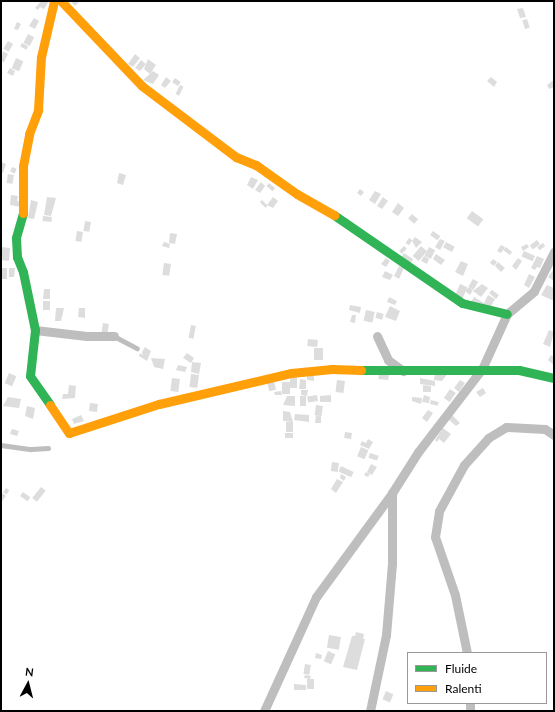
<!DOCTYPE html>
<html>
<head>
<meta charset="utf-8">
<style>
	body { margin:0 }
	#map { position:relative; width:555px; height:712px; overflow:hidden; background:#fff; font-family:Lato,sans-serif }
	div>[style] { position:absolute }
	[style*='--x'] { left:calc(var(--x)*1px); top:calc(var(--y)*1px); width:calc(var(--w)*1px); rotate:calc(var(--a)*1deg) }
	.building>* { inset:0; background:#ddd; transform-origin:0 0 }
	.lane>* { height:4.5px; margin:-2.25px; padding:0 2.25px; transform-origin:2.25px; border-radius:2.25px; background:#bebebe }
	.street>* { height:9px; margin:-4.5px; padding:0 4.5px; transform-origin:4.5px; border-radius:4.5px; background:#bebebe }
	.fast>* { height:9px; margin:-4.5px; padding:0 4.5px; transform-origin:4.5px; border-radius:4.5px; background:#30b455 }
	.slow>* { height:9px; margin:-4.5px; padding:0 4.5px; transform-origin:4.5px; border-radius:4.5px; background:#ff9f0a }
	span { translate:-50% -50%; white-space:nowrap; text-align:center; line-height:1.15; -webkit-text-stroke:4px #fff; paint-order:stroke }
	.frame { position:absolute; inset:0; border:2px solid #000; pointer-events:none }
	.legend { position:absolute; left:407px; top:652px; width:140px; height:52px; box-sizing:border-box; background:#fff; border:1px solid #999; margin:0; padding:5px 7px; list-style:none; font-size:12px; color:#000 }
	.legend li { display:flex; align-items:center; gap:8px; height:20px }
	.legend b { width:20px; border:1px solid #999 }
	.north { position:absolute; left:8px; top:664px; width:40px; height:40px; -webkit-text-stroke:3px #fff; paint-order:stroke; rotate:7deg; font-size:11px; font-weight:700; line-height:16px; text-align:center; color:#000 }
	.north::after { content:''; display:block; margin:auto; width:14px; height:18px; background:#000; clip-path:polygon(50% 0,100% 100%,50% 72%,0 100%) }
</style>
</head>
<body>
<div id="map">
	<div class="building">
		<i style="clip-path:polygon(41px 1px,49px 1px,44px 9px,40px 7px,38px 10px,35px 8px)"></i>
		<i style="clip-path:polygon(70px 1px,80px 1px,75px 6px)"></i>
		<i style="clip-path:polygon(523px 8px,526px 17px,520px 18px,517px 9px)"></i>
		<i style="clip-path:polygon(34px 18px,39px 21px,35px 29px,29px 26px)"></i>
		<i style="left:527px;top:19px;width:9px;height:5px;rotate:72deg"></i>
		<i style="clip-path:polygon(17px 22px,21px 24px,18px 30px,14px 29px)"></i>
		<i style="left:28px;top:34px;width:7px;height:10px;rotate:27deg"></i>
		<i style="left:8px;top:41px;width:6px;height:9px;rotate:31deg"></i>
		<i style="left:22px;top:43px;width:7px;height:4px;rotate:27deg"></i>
		<i style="clip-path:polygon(3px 51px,8px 54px,4px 62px,1px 61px)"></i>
		<i style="clip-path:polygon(135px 54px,140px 58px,133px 67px,128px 64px)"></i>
		<i style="left:16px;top:58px;width:8px;height:11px;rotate:23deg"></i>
		<i style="clip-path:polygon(148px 59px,156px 65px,150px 74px,144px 69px)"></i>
		<i style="clip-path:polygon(141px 60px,146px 64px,140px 71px,135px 68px)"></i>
		<i style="clip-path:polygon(10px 68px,15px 71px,13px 76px,7px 73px)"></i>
		<i style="clip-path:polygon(153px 71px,159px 75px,153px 84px,143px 80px)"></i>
		<i style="clip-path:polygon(166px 77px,171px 81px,165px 88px,161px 85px)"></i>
		<i style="clip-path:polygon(491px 77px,497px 82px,494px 87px,487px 81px)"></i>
		<i style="left:175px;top:78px;width:7px;height:5px;rotate:34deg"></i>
		<i style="clip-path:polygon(554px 80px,554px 87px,549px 89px,547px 85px)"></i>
		<i style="left:180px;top:85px;width:4px;height:10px;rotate:27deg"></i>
		<i style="clip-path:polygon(1px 162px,6px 164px,3px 173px,1px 172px)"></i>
		<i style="left:12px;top:167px;width:5px;height:5px;rotate:22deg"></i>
		<i style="clip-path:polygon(119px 173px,126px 175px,123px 185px,117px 183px)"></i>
		<i style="left:8px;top:174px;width:6px;height:9px;rotate:9deg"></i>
		<i style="clip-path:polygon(251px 177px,258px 180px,253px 189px,247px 185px)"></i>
		<i style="clip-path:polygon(261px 182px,265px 186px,260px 193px,255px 190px)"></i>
		<i style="left:269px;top:183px;width:8px;height:4px;rotate:40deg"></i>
		<i style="left:360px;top:189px;width:5px;height:5px;rotate:37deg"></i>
		<i style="clip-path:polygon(375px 191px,381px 194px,375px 204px,369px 200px)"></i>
		<i style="clip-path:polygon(11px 195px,18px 196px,17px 201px,22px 202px,21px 207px,10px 205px)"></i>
		<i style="clip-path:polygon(47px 197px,56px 198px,51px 216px,44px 215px)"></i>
		<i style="clip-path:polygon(273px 197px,278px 201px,273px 208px,267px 205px)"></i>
		<i style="clip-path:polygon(383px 197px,388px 201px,382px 209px,377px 206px)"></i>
		<i style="clip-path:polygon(31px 200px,38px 202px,34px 219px,28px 218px)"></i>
		<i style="left:262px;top:200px;width:8px;height:3px;rotate:45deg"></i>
		<i style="clip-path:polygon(398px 203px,404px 208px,398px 216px,392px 212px)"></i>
		<i style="left:472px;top:211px;width:14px;height:9px;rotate:36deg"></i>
		<i style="left:412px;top:214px;width:8px;height:6px;rotate:40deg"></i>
		<i style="left:43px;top:216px;width:9px;height:5px;rotate:6deg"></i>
		<i style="left:85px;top:221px;width:6px;height:10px;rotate:9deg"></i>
		<i style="left:77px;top:231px;width:6px;height:10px;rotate:9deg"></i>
		<i style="left:433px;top:231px;width:9px;height:5px;rotate:36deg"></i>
		<i style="clip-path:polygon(170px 233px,177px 234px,175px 244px,169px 243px)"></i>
		<i style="clip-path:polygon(415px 237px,422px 242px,416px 248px,412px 241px)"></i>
		<i style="left:409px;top:238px;width:4px;height:6px;rotate:34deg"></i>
		<i style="clip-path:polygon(440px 239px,445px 241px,440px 250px,435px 247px)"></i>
		<i style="left:537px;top:240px;width:5px;height:9px;rotate:53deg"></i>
		<i style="clip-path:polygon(164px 242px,170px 244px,169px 248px,162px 246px)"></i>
		<i style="left:446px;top:242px;width:10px;height:6px;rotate:29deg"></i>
		<i style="left:543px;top:243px;width:4px;height:7px;rotate:56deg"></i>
		<i style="clip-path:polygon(527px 244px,529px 247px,523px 251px,521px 247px)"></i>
		<i style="clip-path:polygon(501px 245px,505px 247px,501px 253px,497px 251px)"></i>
		<i style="left:404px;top:246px;width:4px;height:7px;rotate:45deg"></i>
		<i style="left:421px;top:246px;width:8px;height:13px;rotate:40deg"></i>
		<i style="clip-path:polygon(1px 247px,10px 248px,9px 261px,1px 260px)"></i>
		<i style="left:429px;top:247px;width:7px;height:10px;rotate:27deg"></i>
		<i style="clip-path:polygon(506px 247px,512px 252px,510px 255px,503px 250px)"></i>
		<i style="left:524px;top:251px;width:12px;height:6px;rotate:24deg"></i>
		<i style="left:404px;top:253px;width:11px;height:5px;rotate:34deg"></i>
		<i style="clip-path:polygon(436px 254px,445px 260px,441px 265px,433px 259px)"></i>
		<i style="clip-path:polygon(424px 256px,429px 259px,427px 264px,421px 261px)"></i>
		<i style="clip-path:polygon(537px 256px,544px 259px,540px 268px,537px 267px,535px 270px,531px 268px)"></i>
		<i style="clip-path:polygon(386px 258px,390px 261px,386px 267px,381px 264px)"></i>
		<i style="clip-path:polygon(518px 258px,522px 261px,516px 270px,512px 266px)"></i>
		<i style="left:493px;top:259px;width:5px;height:5px;rotate:37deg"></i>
		<i style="clip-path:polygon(461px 261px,468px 264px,463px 276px,455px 272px)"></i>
		<i style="clip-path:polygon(498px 262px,505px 268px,501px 272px,495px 266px)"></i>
		<i style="left:164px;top:263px;width:7px;height:12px;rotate:8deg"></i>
		<i style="clip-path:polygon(399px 266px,404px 268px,399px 279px,394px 276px)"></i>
		<i style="left:1px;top:268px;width:6px;height:11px"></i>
		<i style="clip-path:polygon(9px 268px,15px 268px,14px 277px,9px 277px)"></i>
		<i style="clip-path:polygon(554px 269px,554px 281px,548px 277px)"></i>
		<i style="clip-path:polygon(385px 271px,393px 275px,390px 280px,382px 277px)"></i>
		<i style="clip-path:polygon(529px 274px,535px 277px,529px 288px,524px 285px)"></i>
		<i style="left:473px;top:279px;width:6px;height:9px;rotate:31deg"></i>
		<i style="left:460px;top:284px;width:8px;height:12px;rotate:23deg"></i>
		<i style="clip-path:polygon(482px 284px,488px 288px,481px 297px,473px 291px)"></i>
		<i style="clip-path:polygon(547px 285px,554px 288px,554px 301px,541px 295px)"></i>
		<i style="clip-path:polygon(469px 287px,473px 290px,470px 295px,465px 291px)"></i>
		<i style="clip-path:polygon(44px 289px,50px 289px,50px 299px,43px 299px)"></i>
		<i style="clip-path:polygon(492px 290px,499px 295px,496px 299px,489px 293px)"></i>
		<i style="clip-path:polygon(488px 295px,495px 299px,490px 308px,471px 302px,474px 297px,484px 303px)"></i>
		<i style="clip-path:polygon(389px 297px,397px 301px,395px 305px,387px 302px)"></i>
		<i style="left:43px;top:301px;width:7px;height:9px"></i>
		<i style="clip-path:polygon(350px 305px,361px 307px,360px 313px,349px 310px)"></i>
		<i style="clip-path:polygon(390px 306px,400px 311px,396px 321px,385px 317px)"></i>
		<i style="clip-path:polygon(56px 308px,64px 308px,61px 321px,55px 321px)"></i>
		<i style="clip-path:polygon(79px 308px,85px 308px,85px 318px,78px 317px)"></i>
		<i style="left:366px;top:310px;width:9px;height:11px;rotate:13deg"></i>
		<i style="left:377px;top:312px;width:7px;height:6px;rotate:16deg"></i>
		<i style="clip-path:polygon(352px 315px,356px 315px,355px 323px,350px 322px)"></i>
		<i style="left:103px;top:323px;width:6px;height:9px;rotate:9deg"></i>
		<i style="left:191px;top:325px;width:5px;height:13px;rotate:11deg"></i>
		<i style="clip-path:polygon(549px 330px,554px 332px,550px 347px,543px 344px)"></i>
		<i style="left:308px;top:339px;width:10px;height:7px;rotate:6deg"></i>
		<i style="clip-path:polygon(145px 347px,151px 351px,147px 361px,139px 356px,140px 353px,143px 355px,142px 352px)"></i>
		<i style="left:314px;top:348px;width:9px;height:12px"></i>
		<i style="clip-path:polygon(187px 353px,194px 358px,191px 363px,183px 358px)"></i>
		<i style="clip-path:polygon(551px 355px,554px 357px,554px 365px,548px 360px)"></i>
		<i style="clip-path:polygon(151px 358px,165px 359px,163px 369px,154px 367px)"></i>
		<i style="clip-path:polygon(192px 362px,201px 363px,199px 374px,191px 372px)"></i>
		<i style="clip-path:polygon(178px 365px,187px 367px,185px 372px,176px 370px)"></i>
		<i style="left:9px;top:373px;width:8px;height:11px;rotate:23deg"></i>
		<i style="left:379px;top:373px;width:10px;height:6px;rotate:6deg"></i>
		<i style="clip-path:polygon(448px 373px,442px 381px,434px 380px,435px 374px)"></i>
		<i style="left:191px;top:374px;width:8px;height:13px;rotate:7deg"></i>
		<i style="clip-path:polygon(307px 374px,314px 374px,314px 381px,307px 380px)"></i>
		<i style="left:290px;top:377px;width:7px;height:11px"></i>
		<i style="left:172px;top:378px;width:8px;height:13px;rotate:7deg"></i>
		<i style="clip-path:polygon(420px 378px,435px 381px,435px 386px,420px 384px)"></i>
		<i style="clip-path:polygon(300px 379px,306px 380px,306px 389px,299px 389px)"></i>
		<i style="left:337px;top:380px;width:8px;height:12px;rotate:7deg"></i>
		<i style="clip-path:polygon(460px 380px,465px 383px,459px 392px,454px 388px)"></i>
		<i style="left:274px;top:381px;width:9px;height:7px;rotate:77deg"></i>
		<i style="left:282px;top:382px;width:8px;height:12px"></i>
		<i style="clip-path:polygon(69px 385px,76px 386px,75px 398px,62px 399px,63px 394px,68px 394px)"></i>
		<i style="clip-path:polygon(423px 385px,431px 386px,431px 392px,423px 392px)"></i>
		<i style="clip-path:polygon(483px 388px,486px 393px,480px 397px,476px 392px)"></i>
		<i style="left:450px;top:389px;width:7px;height:11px;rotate:34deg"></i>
		<i style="clip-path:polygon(301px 390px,308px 390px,307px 396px,301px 395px)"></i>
		<i style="clip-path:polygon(281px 391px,282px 395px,275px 395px,274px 392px)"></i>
		<i style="left:317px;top:395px;width:6px;height:10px;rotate:81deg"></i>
		<i style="clip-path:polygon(331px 395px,331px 402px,320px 402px,320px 396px)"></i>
		<i style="clip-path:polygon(424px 395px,430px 397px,429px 403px,422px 402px)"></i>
		<i style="clip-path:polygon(287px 396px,295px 396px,295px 406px,283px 405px)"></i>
		<i style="left:300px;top:396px;width:6px;height:10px"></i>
		<i style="clip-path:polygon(8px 397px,21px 399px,19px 408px,3px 406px)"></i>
		<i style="clip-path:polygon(412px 397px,422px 398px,421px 404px,412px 401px)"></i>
		<i style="left:431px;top:400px;width:8px;height:4px;rotate:14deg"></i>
		<i style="left:90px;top:403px;width:8px;height:8px;rotate:7deg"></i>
		<i style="left:316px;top:405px;width:7px;height:10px;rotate:8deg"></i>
		<i style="clip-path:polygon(27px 406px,35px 408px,33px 419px,25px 416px)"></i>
		<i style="clip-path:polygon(428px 410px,433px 413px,427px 422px,422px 418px)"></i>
		<i style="clip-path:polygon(283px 411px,290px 412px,293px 422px,283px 421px)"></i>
		<i style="clip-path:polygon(295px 414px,309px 415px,309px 422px,294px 420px)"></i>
		<i style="clip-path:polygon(451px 414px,460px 423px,456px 426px,447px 418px)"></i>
		<i style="clip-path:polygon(81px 415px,84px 421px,74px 424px,72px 419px)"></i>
		<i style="clip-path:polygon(316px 415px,321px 416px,321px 423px,315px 423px)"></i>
		<i style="left:286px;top:422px;width:7px;height:10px"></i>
		<i style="clip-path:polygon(443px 428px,451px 434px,444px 443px,439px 439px,437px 442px,435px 440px)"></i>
		<i style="clip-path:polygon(12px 429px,19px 431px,17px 436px,10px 434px)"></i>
		<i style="left:345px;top:432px;width:7px;height:6px;rotate:8deg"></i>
		<i style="left:285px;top:433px;width:8px;height:5px"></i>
		<i style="clip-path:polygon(368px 439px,373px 442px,369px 449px,360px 445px,362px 441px,366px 443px)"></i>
		<i style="left:361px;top:447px;width:8px;height:10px;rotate:23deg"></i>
		<i style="left:370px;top:453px;width:9px;height:5px;rotate:18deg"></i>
		<i style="left:332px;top:462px;width:7px;height:9px;rotate:8deg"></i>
		<i style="clip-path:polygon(371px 464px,377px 467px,372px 475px,367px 472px)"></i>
		<i style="left:341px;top:466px;width:14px;height:6px;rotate:25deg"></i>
		<i style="clip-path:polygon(366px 472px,370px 474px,368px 477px,364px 475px)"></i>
		<i style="clip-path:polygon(341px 474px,346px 477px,344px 481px,340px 478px)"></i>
		<i style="clip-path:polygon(337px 479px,343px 482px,336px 493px,331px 489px)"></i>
		<i style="left:41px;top:487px;width:6px;height:14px;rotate:39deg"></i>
		<i style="left:6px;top:488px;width:4px;height:5px;rotate:34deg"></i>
		<i style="clip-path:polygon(1px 492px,6px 496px,1px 502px)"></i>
		<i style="left:23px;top:492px;width:9px;height:5px;rotate:36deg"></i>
		<i style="clip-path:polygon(356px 632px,364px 634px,363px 639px,365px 639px,357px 670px,343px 667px,352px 636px,355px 636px)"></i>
		<i style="left:329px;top:635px;width:12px;height:13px;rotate:9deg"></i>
		<i style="left:328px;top:651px;width:8px;height:11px;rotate:23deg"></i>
		<i style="clip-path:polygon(316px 653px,322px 655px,321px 659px,315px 658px)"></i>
		<i style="left:305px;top:664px;width:6px;height:10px;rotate:9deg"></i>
		<i style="clip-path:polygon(305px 675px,311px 676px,310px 679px,304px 678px)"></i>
		<i style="left:307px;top:679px;width:7px;height:10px"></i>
		<i style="clip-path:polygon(294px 684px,306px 685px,306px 690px,294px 690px)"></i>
		<i style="left:386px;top:691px;width:8px;height:9px;rotate:23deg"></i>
	</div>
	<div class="lane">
		<i style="--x:114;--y:336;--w:26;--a:28"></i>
		<i style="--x:1;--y:445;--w:30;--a:8"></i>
		<i style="--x:31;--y:449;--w:17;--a:-3"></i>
	</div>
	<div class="street">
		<i style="--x:35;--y:330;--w:52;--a:6.6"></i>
		<i style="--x:87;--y:336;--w:27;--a:0"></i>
		<i style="--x:377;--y:336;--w:26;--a:65"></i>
		<i style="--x:388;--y:360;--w:19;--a:36"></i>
		<i style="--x:467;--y:653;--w:59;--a:-101.7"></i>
		<i style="--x:455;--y:595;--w:61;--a:-109"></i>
		<i style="--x:435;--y:537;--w:26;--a:-81"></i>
		<i style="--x:439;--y:511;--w:52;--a:-61.5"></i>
		<i style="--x:464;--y:465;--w:36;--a:-48"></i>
		<i style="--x:488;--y:438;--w:21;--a:-31"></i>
		<i style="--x:506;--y:427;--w:39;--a:3"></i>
		<i style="--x:545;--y:429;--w:11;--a:34"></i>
		<i style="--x:470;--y:703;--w:8;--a:90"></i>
		<i style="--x:264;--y:711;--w:125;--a:-65.5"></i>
		<i style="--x:316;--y:597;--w:129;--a:-53.8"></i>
		<i style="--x:392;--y:493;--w:49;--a:-57.6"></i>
		<i style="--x:418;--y:452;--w:105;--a:-52.4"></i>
		<i style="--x:482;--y:369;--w:60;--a:-65.6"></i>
		<i style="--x:507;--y:314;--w:35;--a:-40"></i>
		<i style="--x:534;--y:291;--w:44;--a:-62.9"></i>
		<i style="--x:370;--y:711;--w:78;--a:-78.1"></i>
		<i style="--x:386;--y:635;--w:71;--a:-85.2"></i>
		<i style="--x:392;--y:564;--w:71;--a:-90"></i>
	</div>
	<div class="fast">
		<i style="--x:23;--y:213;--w:26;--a:106"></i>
		<i style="--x:16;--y:238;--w:19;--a:87"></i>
		<i style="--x:17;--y:257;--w:16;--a:68"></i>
		<i style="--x:23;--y:272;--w:59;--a:78.3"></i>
		<i style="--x:35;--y:330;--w:46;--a:96.2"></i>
		<i style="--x:30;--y:376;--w:35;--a:55"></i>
		<i style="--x:334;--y:215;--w:155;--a:34.5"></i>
		<i style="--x:462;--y:303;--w:46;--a:13.7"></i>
		<i style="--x:361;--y:370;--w:158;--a:0"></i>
		<i style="--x:519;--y:370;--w:36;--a:13"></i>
	</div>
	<div class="slow">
		<i style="--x:61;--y:1;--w:117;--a:46.4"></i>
		<i style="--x:142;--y:86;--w:118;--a:37.1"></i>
		<i style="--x:236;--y:157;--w:22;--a:22"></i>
		<i style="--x:256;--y:165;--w:50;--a:35.3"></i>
		<i style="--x:297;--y:194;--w:43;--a:29.6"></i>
		<i style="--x:23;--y:213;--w:47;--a:-90"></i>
		<i style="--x:23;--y:166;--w:33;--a:-79"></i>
		<i style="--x:29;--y:134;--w:26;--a:-69"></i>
		<i style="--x:38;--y:110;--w:53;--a:-86.8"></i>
		<i style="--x:41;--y:57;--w:57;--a:-76.9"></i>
		<i style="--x:50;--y:405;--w:34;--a:56"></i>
		<i style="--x:69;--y:433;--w:95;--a:-17.9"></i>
		<i style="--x:159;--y:404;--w:136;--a:-13.2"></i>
		<i style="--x:291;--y:373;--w:41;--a:-5.6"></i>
		<i style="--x:332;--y:369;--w:29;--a:2"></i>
	</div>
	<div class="frame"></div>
	<ul class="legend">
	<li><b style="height:5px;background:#30b455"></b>Fluide</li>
	<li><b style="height:5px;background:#ff9f0a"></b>Ralenti</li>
	</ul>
	<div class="north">N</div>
</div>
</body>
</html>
